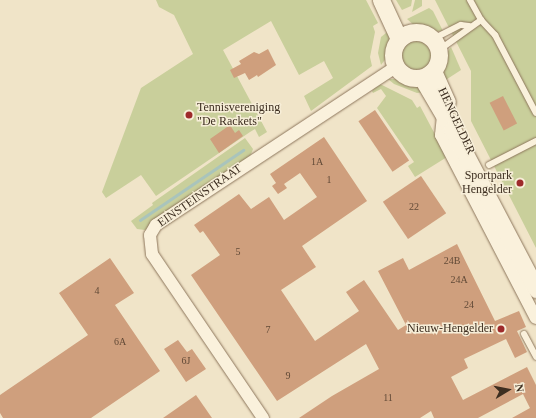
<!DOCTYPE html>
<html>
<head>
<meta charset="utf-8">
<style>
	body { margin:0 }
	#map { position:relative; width:536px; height:418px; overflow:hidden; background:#f0e4c8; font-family:Georgia,serif }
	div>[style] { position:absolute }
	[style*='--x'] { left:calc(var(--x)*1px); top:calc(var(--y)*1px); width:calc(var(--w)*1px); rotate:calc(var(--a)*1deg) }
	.green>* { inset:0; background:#c9cf9b }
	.round { border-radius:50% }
	.stream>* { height:3px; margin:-1.5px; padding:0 1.5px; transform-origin:1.5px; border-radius:1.5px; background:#a9c4bc }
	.building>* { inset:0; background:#cf9f7d; transform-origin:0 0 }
	.roads { filter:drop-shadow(0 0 1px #8d765c) drop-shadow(0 0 1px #8d765c) }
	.lane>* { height:6px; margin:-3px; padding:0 3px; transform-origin:3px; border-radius:3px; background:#faf1dc }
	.street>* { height:12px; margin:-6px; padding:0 6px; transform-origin:6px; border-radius:6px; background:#faf1dc }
	.secondary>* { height:17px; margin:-8.5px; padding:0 8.5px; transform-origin:8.5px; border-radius:8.5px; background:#faf1dc }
	.secondary>.ring { margin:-8.5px; padding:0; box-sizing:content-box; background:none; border:17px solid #faf1dc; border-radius:50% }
	.dots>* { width:11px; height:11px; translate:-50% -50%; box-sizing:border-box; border:2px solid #f7eed8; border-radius:50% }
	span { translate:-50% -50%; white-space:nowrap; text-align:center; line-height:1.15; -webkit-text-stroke:3px #f7eed8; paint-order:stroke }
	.number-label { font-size:10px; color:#624a37 }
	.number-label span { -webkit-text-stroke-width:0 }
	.poi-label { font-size:12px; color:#3d2e20 }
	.left { translate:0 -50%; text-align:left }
	.right { translate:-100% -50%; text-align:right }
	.street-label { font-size:12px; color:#3d2e20 }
	.north { position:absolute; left:488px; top:370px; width:40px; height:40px; -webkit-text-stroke:3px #f7eed8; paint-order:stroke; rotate:80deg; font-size:11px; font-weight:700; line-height:16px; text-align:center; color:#3d2e20 }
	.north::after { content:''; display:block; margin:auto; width:14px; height:18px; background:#3d2e20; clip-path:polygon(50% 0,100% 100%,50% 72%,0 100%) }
</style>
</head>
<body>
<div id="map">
	<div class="green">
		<i style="clip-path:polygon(156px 0,366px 0,378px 23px,373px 26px,375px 32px,370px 57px,372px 66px,311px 111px,304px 96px,333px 78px,324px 61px,299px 75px,271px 21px,223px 50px,267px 132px,259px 137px,255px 129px,250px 132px,156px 196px,141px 175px,106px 198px,102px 192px,141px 88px,193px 54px,174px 15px,159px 7px)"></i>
		<i style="clip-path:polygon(396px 0,412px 0,411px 6px,402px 10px)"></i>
		<i style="clip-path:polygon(415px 0,422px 0,422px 6px,412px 12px)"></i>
		<i style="clip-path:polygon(435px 0,536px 0,536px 248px,471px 121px,471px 71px)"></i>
		<i style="clip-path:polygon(429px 8px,433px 11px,443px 31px,433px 32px,416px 27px,407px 19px)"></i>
		<i style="clip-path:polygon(391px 29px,392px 38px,387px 57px,381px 65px,378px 53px,381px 37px)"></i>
		<i class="round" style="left:401px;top:41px;width:30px;height:30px"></i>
		<i style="clip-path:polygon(451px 47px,461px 70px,441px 83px,441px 70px,445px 55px)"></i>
		<i style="clip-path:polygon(388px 79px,401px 79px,419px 86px,425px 92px,417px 93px,394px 84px)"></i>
		<i style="clip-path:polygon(378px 83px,412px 100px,417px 108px,420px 106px,447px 157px,415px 177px,408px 166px,414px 162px,377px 108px,386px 96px,381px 89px,373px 93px,372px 91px)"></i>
		<i style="clip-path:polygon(245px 138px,253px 149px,250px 157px,145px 230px,137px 229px,131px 221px,153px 205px,152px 203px)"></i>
	</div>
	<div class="stream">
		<i style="--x:140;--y:220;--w:125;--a:-34.2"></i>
	</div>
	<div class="building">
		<i style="clip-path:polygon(268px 49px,276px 65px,258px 77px,257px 75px,249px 80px,245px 73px,234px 78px,230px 70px,241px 64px,239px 61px,254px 52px,259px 54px)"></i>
		<i style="left:503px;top:96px;width:31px;height:15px;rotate:63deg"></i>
		<i style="left:375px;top:110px;width:61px;height:20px;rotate:56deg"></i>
		<i style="clip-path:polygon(230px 125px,235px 133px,239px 130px,243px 136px,219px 153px,210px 139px)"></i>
		<i style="clip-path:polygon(324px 137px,367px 201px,302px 246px,316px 267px,281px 290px,315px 341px,359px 311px,346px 292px,364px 280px,398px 330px,406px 325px,378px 271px,403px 258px,409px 270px,457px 244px,495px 321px,519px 311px,526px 327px,517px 331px,527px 352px,515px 358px,506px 339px,464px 359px,468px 368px,451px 377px,463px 400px,527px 367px,536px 385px,536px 418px,512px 418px,530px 408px,523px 394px,478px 418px,434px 418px,431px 411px,420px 418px,299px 418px,332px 396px,379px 369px,366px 344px,277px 401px,191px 275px,220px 255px,203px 231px,200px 233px,194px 225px,239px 194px,251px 209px,269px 197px,284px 220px,317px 197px,300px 173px,284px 184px,287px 188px,278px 194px,272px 186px,276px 183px,270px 174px)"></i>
		<i style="left:421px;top:176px;width:45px;height:46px;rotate:56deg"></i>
		<i style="clip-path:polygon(110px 258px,134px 293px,115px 305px,160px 371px,91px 418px,3px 418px,0 413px,0 395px,88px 335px,59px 293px)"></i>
		<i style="clip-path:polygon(178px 340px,187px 352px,192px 349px,206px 369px,186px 382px,164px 349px)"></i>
		<i style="clip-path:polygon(196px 395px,212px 418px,163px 418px)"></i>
	</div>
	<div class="roads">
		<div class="lane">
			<i style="--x:470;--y:0;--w:23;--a:61"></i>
			<i style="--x:481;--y:20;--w:21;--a:47"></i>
			<i style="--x:495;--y:35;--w:88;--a:62.3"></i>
			<i style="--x:433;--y:39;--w:31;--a:-27"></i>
			<i style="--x:461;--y:25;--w:8;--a:7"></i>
			<i style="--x:439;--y:50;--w:52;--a:-35.5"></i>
			<i style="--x:489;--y:165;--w:53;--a:-27.1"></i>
			<i style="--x:524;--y:334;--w:26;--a:62"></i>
		</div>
		<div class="street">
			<i style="--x:443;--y:116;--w:19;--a:96"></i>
			<i style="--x:441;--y:135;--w:206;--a:62.6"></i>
			<i style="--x:263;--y:418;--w:198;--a:-124.1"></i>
			<i style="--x:152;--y:254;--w:19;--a:-96"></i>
			<i style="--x:150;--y:235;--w:12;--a:-59"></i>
			<i style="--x:156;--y:225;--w:287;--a:-33.4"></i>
		</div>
		<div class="secondary">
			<i style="--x:381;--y:0;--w:43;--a:65.2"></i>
			<i class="ring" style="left:393px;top:32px;width:29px;height:29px"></i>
			<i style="--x:433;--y:71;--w:34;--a:66"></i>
			<i style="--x:422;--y:78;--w:59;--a:59.5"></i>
			<i style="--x:452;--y:129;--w:181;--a:62.3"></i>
		</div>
	</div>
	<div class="dots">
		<i style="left:189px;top:115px;background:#9e2a2b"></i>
		<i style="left:520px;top:183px;background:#9e2a2b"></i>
		<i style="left:501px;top:329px;background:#9e2a2b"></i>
	</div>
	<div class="number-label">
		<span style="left:317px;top:162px">1A</span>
		<span style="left:329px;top:180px">1</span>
		<span style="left:414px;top:207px">22</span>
		<span style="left:238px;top:252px">5</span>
		<span style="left:452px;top:261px">24B</span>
		<span style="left:459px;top:280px">24A</span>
		<span style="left:97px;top:291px">4</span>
		<span style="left:469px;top:305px">24</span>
		<span style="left:268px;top:330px">7</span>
		<span style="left:120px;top:342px">6A</span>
		<span style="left:186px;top:361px">6J</span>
		<span style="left:288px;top:376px">9</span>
		<span style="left:388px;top:398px">11</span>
	</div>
	<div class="poi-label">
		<span class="left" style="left:197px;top:115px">Tennisvereniging<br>"De Rackets"</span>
		<span class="right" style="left:512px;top:183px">Sportpark<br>Hengelder</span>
		<span class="right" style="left:493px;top:329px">Nieuw-Hengelder</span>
	</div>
	<div class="street-label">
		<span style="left:456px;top:121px;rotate:65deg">HENGELDER</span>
		<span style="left:200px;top:196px;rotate:-35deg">EINSTEINSTRAAT</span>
	</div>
	<div class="north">N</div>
</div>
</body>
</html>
